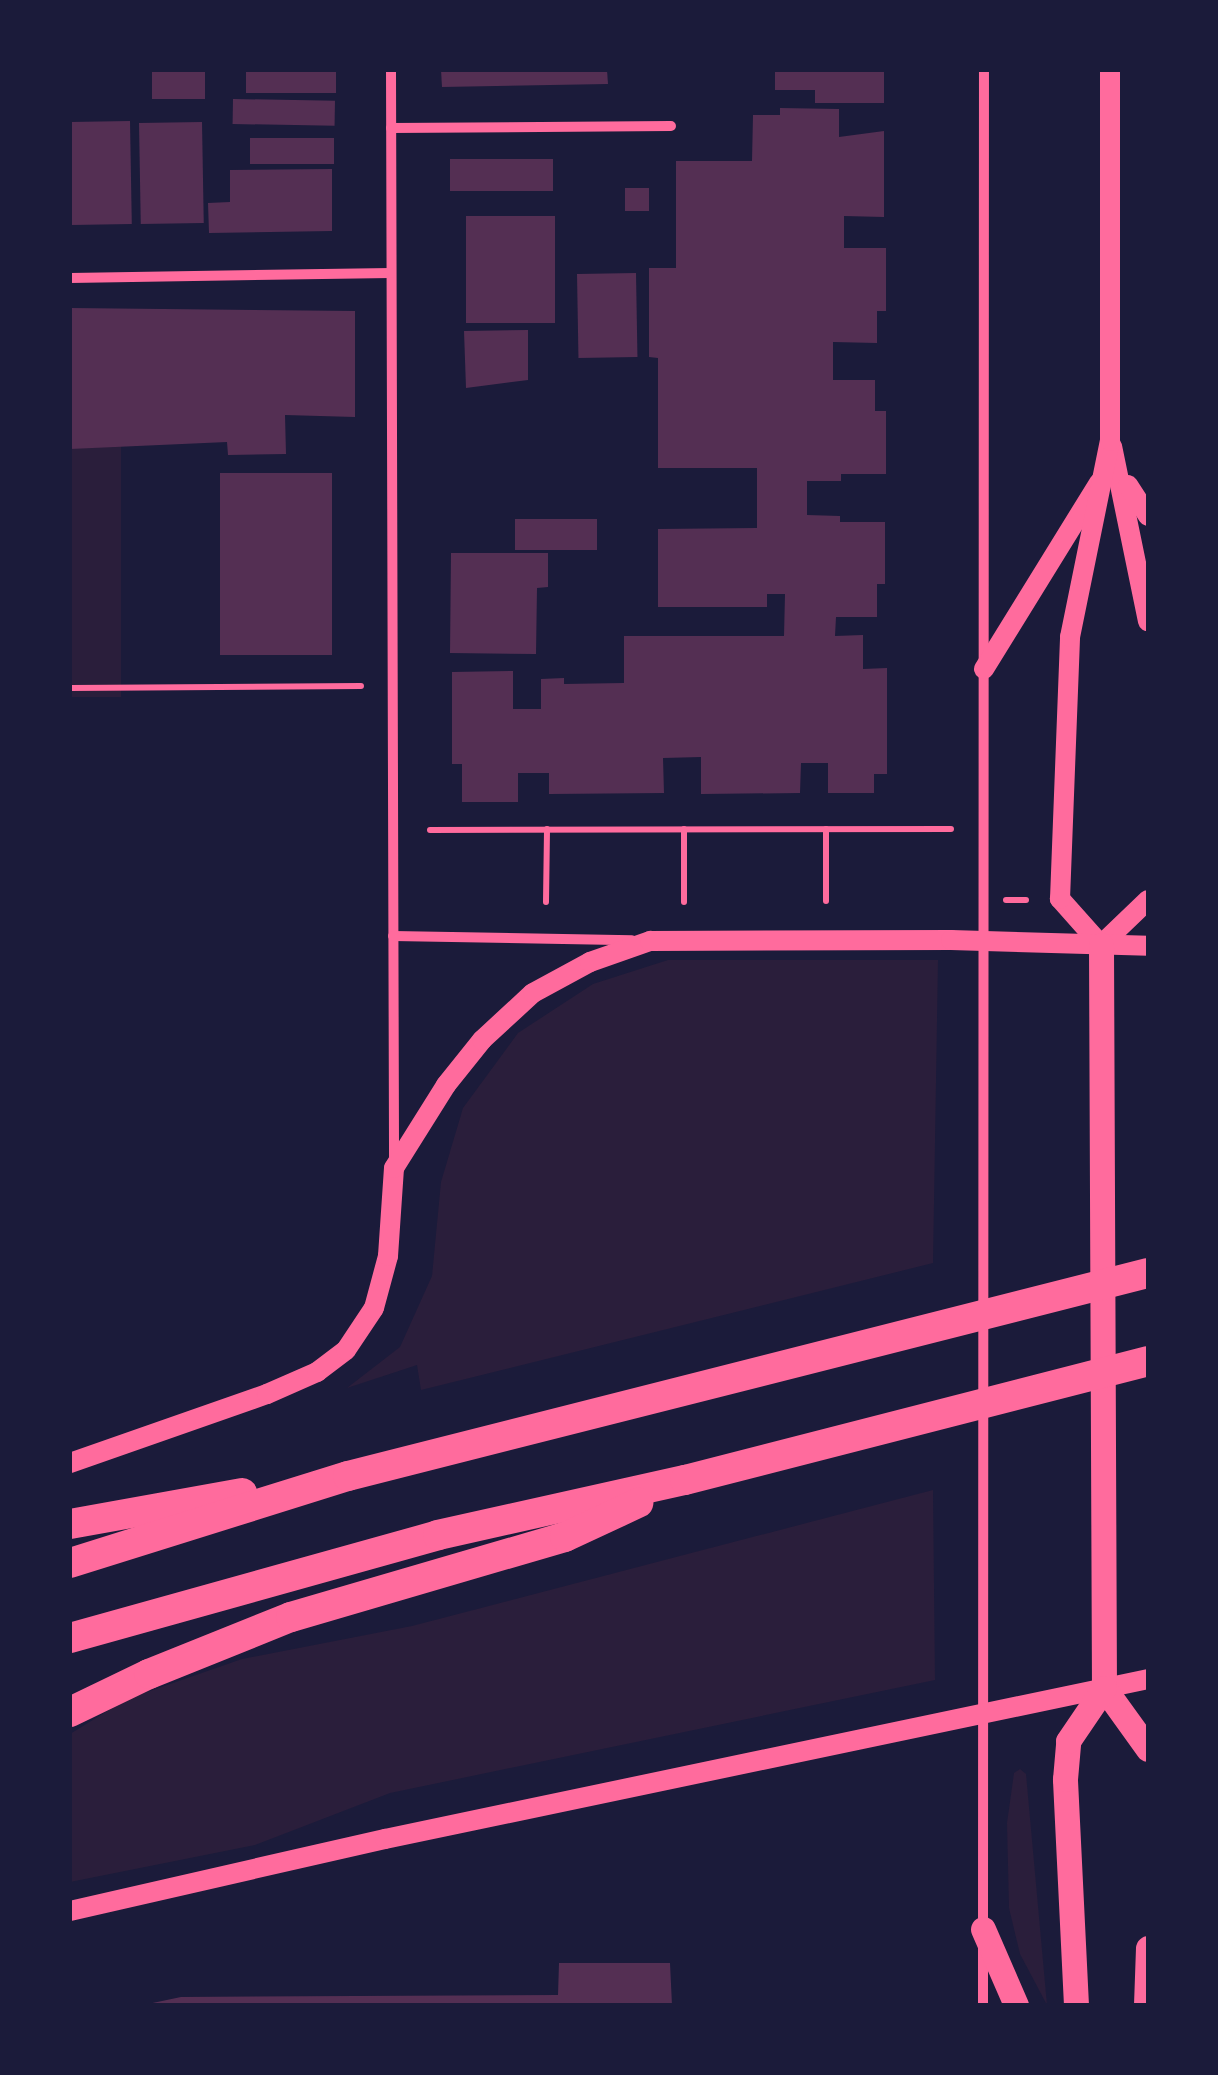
<!DOCTYPE html>
<html>
<head>
<meta charset="utf-8">
<style>
	body { margin:0 }
	#map { position:relative; width:1218px; height:2075px; overflow:hidden; background:#1b1b3a; font-family:"Fira Sans Condensed",sans-serif }
	div>[style] { position:absolute }
	[style*='--x'] { left:calc(var(--x)*1px); top:calc(var(--y)*1px); width:calc(var(--w)*1px); rotate:calc(var(--a)*1deg) }
	.green>* { inset:0; background:#2a1e3b; transform-origin:0 0 }
	.building>* { inset:0; background:#542f53; transform-origin:0 0 }
	.path>* { height:6px; margin:-3px; padding:0 3px; transform-origin:3px; border-radius:3px; background:#ff6b9d }
	.minor>* { height:10px; margin:-5px; padding:0 5px; transform-origin:5px; border-radius:5px; background:#ff6b9d }
	.secondary>* { height:20px; margin:-10px; padding:0 10px; transform-origin:10px; border-radius:10px; background:#ff6b9d }
	.primary>* { height:25px; margin:-12.5px; padding:0 12.5px; transform-origin:12.5px; border-radius:12.5px; background:#ff6b9d }
	.motorway>* { height:30px; margin:-15px; padding:0 15px; transform-origin:15px; border-radius:15px; background:#ff6b9d }
	span { translate:-50% -50%; white-space:nowrap; text-align:center; line-height:1.15; -webkit-text-stroke:9px #1b1b3a; paint-order:stroke }
	.frame { position:absolute; inset:0; border:72px solid #1b1b3a; pointer-events:none }
</style>
</head>
<body>
<div id="map">
	<div class="green">
		<i style="left:121px;top:445px;width:252px;height:52px;rotate:90deg"></i>
		<i style="clip-path:polygon(668px 960px,938px 960px,933px 1263px,421px 1390px,417px 1365px,347px 1388px,400px 1347px,432px 1276px,441px 1182px,463px 1108px,518px 1033px,593px 984px)"></i>
		<i style="clip-path:polygon(933px 1490px,935px 1680px,390px 1793px,255px 1845px,70px 1882px,70px 1734px,127px 1699px,242px 1659px,412px 1626px)"></i>
		<i style="clip-path:polygon(1020px 1769px,1026px 1774px,1047px 2005px,1020px 1954px,1009px 1908px,1007px 1823px,1014px 1773px)"></i>
	</div>
	<div class="building">
		<i style="left:152px;top:70px;width:53px;height:29px"></i>
		<i style="left:246px;top:70px;width:90px;height:23px"></i>
		<i style="clip-path:polygon(441px 70px,607px 70px,608px 84px,442px 87px)"></i>
		<i style="clip-path:polygon(775px 70px,884px 70px,884px 103px,815px 103px,815px 90px,775px 90px)"></i>
		<i style="left:233px;top:99px;width:102px;height:25px;rotate:1deg"></i>
		<i style="clip-path:polygon(780px 108px,839px 109px,839px 137px,884px 131px,884px 217px,844px 216px,844px 248px,886px 248px,886px 311px,877px 311px,877px 343px,833px 342px,833px 380px,875px 380px,875px 411px,886px 411px,886px 474px,841px 474px,841px 481px,807px 481px,807px 515px,840px 516px,840px 522px,885px 522px,885px 584px,877px 584px,877px 617px,836px 617px,835px 636px,863px 635px,863px 669px,887px 668px,887px 774px,874px 774px,874px 793px,828px 793px,828px 763px,801px 763px,800px 793px,701px 794px,701px 757px,663px 758px,664px 793px,549px 794px,549px 773px,518px 773px,518px 802px,462px 802px,462px 764px,452px 764px,452px 672px,513px 671px,513px 709px,541px 709px,541px 679px,564px 678px,564px 684px,624px 683px,624px 636px,784px 636px,785px 594px,767px 594px,767px 607px,658px 607px,658px 529px,757px 528px,757px 468px,658px 468px,658px 358px,649px 357px,649px 268px,676px 268px,676px 161px,752px 161px,753px 115px,780px 115px)"></i>
		<i style="left:130px;top:121px;width:103px;height:60px;rotate:89deg"></i>
		<i style="left:202px;top:122px;width:101px;height:63px;rotate:89deg"></i>
		<i style="left:250px;top:138px;width:84px;height:26px"></i>
		<i style="left:450px;top:159px;width:103px;height:32px"></i>
		<i style="clip-path:polygon(332px 169px,332px 231px,209px 233px,208px 203px,230px 202px,230px 170px)"></i>
		<i style="left:649px;top:188px;width:23px;height:24px;rotate:90deg"></i>
		<i style="left:466px;top:216px;width:89px;height:107px"></i>
		<i style="left:636px;top:273px;width:84px;height:59px;rotate:89deg"></i>
		<i style="clip-path:polygon(70px 308px,355px 311px,355px 417px,285px 415px,286px 454px,228px 455px,227px 442px,70px 449px)"></i>
		<i style="clip-path:polygon(528px 330px,528px 380px,466px 388px,464px 331px)"></i>
		<i style="left:220px;top:473px;width:112px;height:182px"></i>
		<i style="left:515px;top:519px;width:82px;height:31px"></i>
		<i style="clip-path:polygon(451px 553px,548px 553px,548px 587px,537px 588px,536px 654px,450px 653px)"></i>
		<i style="clip-path:polygon(559px 1963px,670px 1963px,672px 2005px,143px 2005px,181px 1997px,558px 1995px)"></i>
	</div>
	<div class="path">
		<i style="--x:70;--y:688;--w:291;--a:-0.4"></i>
		<i style="--x:684;--y:829;--w:73;--a:90"></i>
		<i style="--x:826;--y:829;--w:72;--a:90"></i>
		<i style="--x:430;--y:830;--w:521;--a:-0.11"></i>
		<i style="--x:1006;--y:900;--w:20;--a:0"></i>
		<i style="--x:546;--y:902;--w:73;--a:-89.2"></i>
	</div>
	<div class="minor">
		<i style="--x:391;--y:70;--w:1089;--a:89.84"></i>
		<i style="--x:391;--y:128;--w:280;--a:-0.4"></i>
		<i style="--x:70;--y:278;--w:321;--a:-0.9"></i>
		<i style="--x:393;--y:936;--w:239;--a:1"></i>
		<i style="--x:983;--y:1929;--w:1859;--a:-89.97"></i>
		<i style="--x:983;--y:2005;--w:59;--a:-90"></i>
	</div>
	<div class="secondary">
		<i style="--x:1112;--y:446;--w:179;--a:78.4"></i>
		<i style="--x:1128;--y:485;--w:37;--a:57"></i>
		<i style="--x:984;--y:669;--w:219;--a:-58.3"></i>
		<i style="--x:1101;--y:945;--w:62;--a:-131.7"></i>
		<i style="--x:1060;--y:899;--w:262;--a:-87.8"></i>
		<i style="--x:1070;--y:637;--w:200;--a:-78.5"></i>
		<i style="--x:1110;--y:441;--w:371;--a:-90"></i>
		<i style="--x:1101;--y:945;--w:65;--a:-43.8"></i>
		<i style="--x:70;--y:1463;--w:209;--a:-19.3"></i>
		<i style="--x:267;--y:1394;--w:55;--a:-23.7"></i>
		<i style="--x:317;--y:1372;--w:36;--a:-37"></i>
		<i style="--x:346;--y:1350;--w:50;--a:-56.3"></i>
		<i style="--x:374;--y:1308;--w:54;--a:-74.9"></i>
		<i style="--x:388;--y:1256;--w:88;--a:-86.1"></i>
		<i style="--x:394;--y:1168;--w:98;--a:-57.9"></i>
		<i style="--x:446;--y:1085;--w:58;--a:-51.3"></i>
		<i style="--x:482;--y:1040;--w:69;--a:-42.7"></i>
		<i style="--x:533;--y:993;--w:65;--a:-28.5"></i>
		<i style="--x:590;--y:962;--w:64;--a:-19.3"></i>
		<i style="--x:650;--y:941;--w:301;--a:-0.2"></i>
		<i style="--x:951;--y:940;--w:197;--a:1.7"></i>
		<i style="--x:70;--y:1911;--w:323;--a:-12.9"></i>
		<i style="--x:385;--y:1839;--w:780;--a:-11.84"></i>
	</div>
	<div class="primary">
		<i style="--x:1101;--y:945;--w:743;--a:89.77"></i>
		<i style="--x:1104;--y:1688;--w:75;--a:54.2"></i>
		<i style="--x:983;--y:1929;--w:83;--a:66.5"></i>
		<i style="--x:1076;--y:2005;--w:226;--a:-92.8"></i>
		<i style="--x:1065;--y:1779;--w:38;--a:-85"></i>
		<i style="--x:1068;--y:1741;--w:64;--a:-55.8"></i>
		<i style="--x:1146;--y:2005;--w:57;--a:-88"></i>
	</div>
	<div class="motorway">
		<i style="--x:70;--y:1524;--w:175;--a:-10.2"></i>
		<i style="--x:70;--y:1563;--w:291;--a:-17.4"></i>
		<i style="--x:348;--y:1476;--w:825;--a:-14.24"></i>
		<i style="--x:70;--y:1638;--w:382;--a:-15.6"></i>
		<i style="--x:438;--y:1535;--w:253;--a:-12.6"></i>
		<i style="--x:685;--y:1480;--w:478;--a:-14.4"></i>
		<i style="--x:70;--y:1712;--w:88;--a:-25.7"></i>
		<i style="--x:149;--y:1674;--w:153;--a:-21.9"></i>
		<i style="--x:291;--y:1617;--w:285;--a:-16.3"></i>
		<i style="--x:565;--y:1537;--w:81;--a:-25"></i>
	</div>
	<div class="frame"></div>
</div>
</body>
</html>
